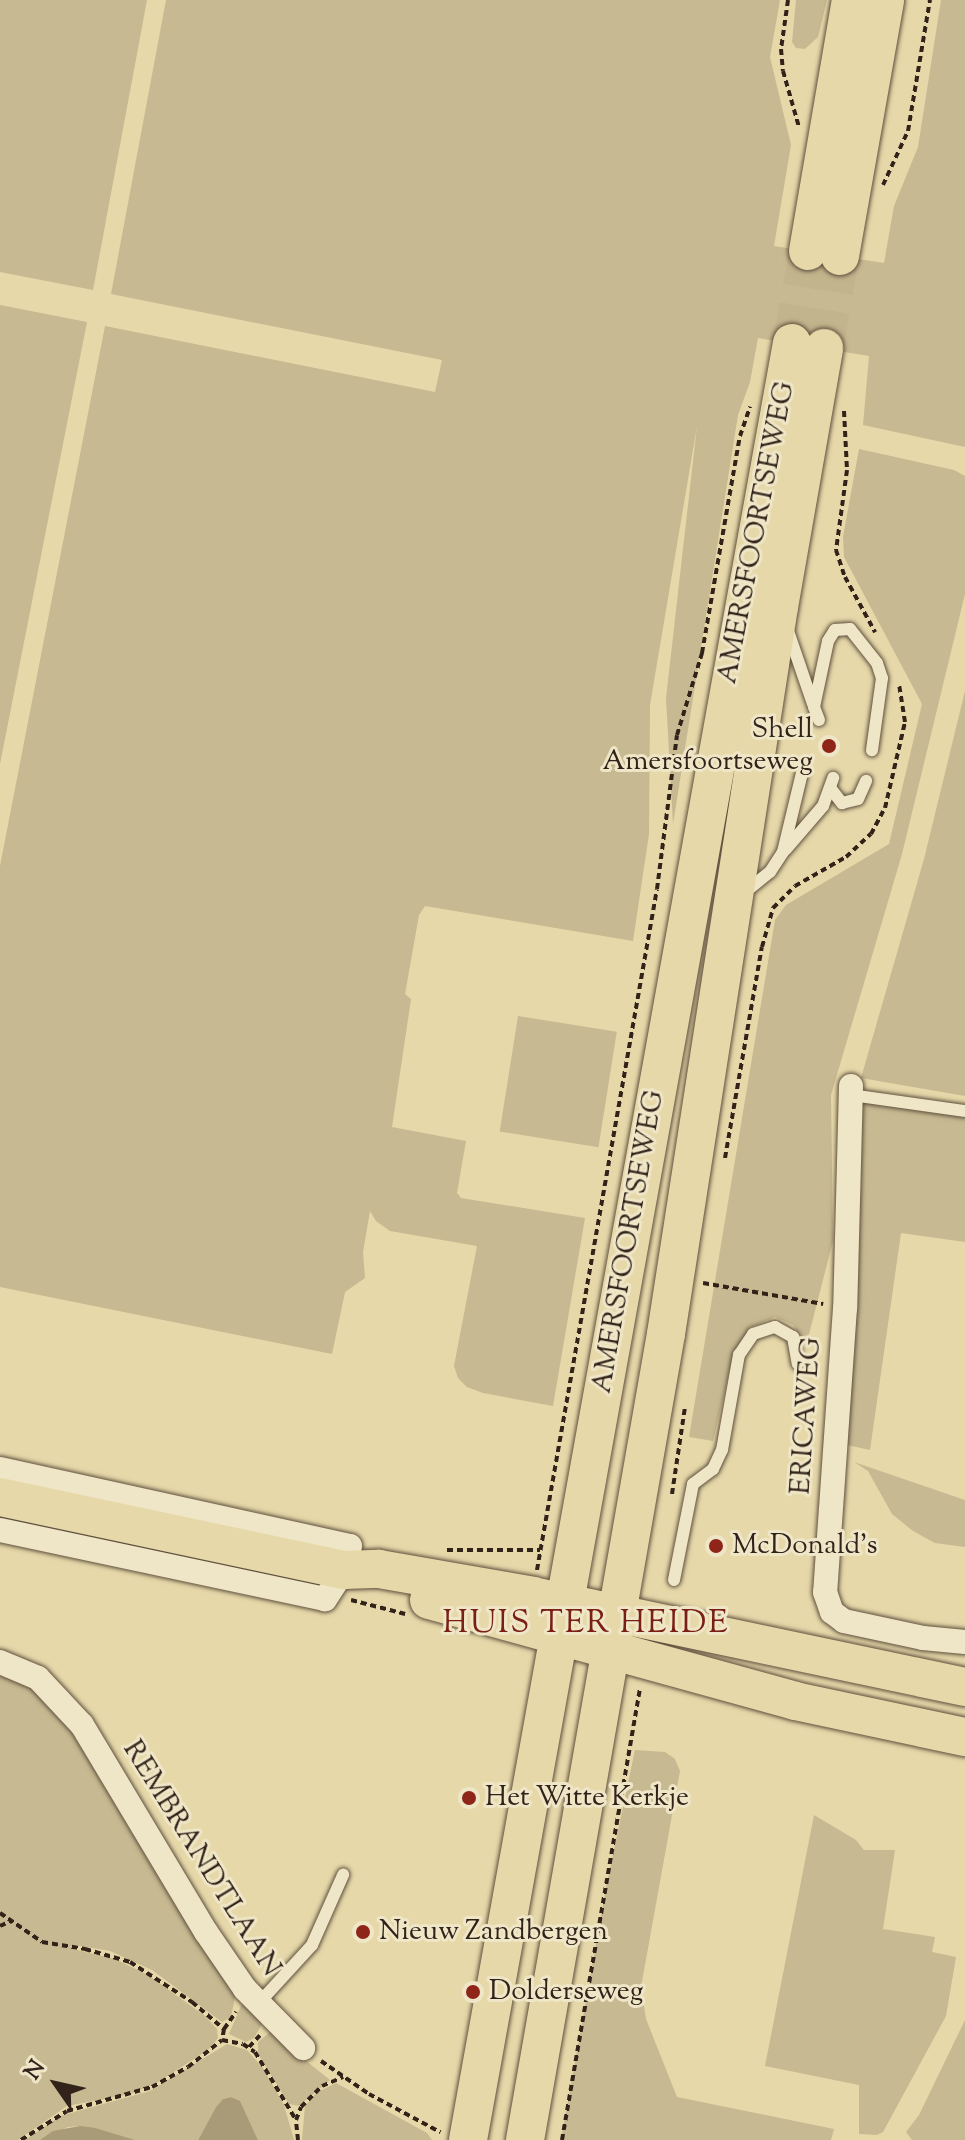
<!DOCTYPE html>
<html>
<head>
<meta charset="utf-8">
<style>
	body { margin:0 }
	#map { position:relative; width:965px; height:2140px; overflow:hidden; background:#e6d8a9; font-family:"Sorts Mill Goudy",serif }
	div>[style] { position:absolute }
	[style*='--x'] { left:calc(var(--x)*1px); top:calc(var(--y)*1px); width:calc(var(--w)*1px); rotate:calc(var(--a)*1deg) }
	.green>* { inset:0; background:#c7b991; transform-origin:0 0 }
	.water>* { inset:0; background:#a99a78 }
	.primary-tunnel>* { height:38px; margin-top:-19px; transform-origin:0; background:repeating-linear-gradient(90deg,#c2b48c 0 38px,transparent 0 57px) }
	.path>* { height:4px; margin-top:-2px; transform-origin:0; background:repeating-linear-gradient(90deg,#32231a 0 6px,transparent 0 10px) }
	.roads { filter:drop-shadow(0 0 2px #5f503e) drop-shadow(0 0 2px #5f503e) }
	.service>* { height:12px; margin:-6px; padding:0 6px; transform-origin:6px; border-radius:6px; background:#efe6c7 }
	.minor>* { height:24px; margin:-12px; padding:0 12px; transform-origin:12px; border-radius:12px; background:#efe6c7 }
	.primary>* { height:38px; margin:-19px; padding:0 19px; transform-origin:19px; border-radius:19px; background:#e6d8a9 }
	.dots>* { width:22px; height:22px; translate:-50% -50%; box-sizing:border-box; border:4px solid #efe6c7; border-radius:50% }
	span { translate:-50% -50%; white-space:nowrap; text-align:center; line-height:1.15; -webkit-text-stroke:6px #efe6c7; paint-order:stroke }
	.street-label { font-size:28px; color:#32231a }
	.poi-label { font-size:28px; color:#32231a }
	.right { translate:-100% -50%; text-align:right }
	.left { translate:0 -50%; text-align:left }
	.quarter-label { font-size:32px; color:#7a1f14; letter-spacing:2px }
	.north { position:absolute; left:16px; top:2044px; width:80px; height:80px; -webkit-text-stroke:6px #efe6c7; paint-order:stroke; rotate:304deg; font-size:22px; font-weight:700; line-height:32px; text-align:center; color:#32231a }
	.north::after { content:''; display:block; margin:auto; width:28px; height:36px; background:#32231a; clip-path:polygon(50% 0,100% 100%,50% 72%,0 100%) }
</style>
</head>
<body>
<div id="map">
	<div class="green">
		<i style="clip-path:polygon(0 0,147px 0,93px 290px,0 272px)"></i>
		<i style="clip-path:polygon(166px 0,780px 0,770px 57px,791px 145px,774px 246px,884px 263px,894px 206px,918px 147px,941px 0,965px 0,965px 447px,863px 425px,869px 356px,758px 338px,750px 382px,738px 415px,673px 824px,666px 698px,697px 426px,650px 705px,649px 834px,633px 941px,425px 906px,419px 915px,405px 994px,411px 999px,392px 1127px,466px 1141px,457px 1193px,461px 1198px,585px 1218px,553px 1406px,483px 1393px,467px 1387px,458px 1378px,454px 1366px,477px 1246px,390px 1231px,376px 1221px,370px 1211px,363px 1252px,365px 1278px,345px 1292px,332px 1354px,0 1287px,0 866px,105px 326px,435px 392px,442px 360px,111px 294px)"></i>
		<i style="clip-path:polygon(796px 0,827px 0,818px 37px,805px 49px,796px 48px,792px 42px)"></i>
		<i style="clip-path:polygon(0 305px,87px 322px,0 764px)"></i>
		<i style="clip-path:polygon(859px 449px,954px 470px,965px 476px,965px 594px,902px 854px,831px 1095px,833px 1241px,806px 1346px,793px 1325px,775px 1317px,750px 1327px,734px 1352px,713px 1441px,689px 1437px,775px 920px,786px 905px,889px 844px,922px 704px,844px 557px,843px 537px)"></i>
		<i style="clip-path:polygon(965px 691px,965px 1096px,861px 1078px,924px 859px)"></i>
		<i style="left:518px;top:1016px;width:100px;height:117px;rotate:9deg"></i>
		<i style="clip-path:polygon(859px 1101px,965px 1117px,965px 1242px,901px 1233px,870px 1450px,847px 1445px)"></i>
		<i style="clip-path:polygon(854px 1462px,965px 1500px,965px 1547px,935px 1543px,913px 1531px,892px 1514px,868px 1471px)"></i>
		<i style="clip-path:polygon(0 1672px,25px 1682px,55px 1707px,85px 1747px,236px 1992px,231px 2017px,222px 2022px,152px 1970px,110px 1951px,75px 1945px,73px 1949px,115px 1959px,148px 1975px,205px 2016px,217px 2029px,218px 2038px,208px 2050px,155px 2084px,130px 2094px,67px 2106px,18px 2140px,0 2140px)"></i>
		<i style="clip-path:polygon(635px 1750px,665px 1752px,675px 1759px,680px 1771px,641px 1987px,646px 2019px,677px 2097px,834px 2129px,831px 2140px,561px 2140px,606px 1888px)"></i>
		<i style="clip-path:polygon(814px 1815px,856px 1840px,864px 1850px,895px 1850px,883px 1929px,935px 1937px,932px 1952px,956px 1957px,946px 2016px,883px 2132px,877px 2135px,859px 2134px,859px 2085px,765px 2066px)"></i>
		<i style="clip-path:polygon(243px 2001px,262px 2024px,254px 2038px,246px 2042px,229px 2034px)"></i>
		<i style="clip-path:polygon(965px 2020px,965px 2140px,912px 2140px,906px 2132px,919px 2115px)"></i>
		<i style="clip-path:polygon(270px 2032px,330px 2080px,299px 2106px,289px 2104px,258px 2054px,258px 2042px)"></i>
		<i style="clip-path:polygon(227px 2044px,247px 2050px,263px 2068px,284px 2105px,294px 2140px,258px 2140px,240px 2102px,231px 2097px,223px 2099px,216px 2107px,198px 2140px,135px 2140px,80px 2126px,68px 2127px,40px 2140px,25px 2140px,60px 2116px,150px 2091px)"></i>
		<i style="clip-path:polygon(336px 2083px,427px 2133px,432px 2140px,302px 2140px,305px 2106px,316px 2093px)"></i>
	</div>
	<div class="water">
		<i style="clip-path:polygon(231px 2097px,240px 2101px,258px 2140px,198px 2140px,216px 2107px,223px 2099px)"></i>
		<i style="clip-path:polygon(80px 2126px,95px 2128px,135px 2140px,40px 2140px,53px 2131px)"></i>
	</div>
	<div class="primary-tunnel">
		<i style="--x:792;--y:343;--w:93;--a:-80.1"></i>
		<i style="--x:824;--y:348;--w:93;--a:-80.1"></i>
	</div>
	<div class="path">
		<i style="--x:788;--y:0;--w:49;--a:98.1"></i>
		<i style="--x:781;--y:49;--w:22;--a:85"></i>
		<i style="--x:783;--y:71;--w:58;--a:74.1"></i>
		<i style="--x:883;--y:185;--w:60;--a:-65.2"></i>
		<i style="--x:908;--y:131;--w:133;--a:-80.5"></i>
		<i style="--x:844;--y:411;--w:59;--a:87.1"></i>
		<i style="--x:847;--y:470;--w:81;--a:97.8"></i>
		<i style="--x:836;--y:550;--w:28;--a:72"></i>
		<i style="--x:845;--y:577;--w:63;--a:61.4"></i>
		<i style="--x:725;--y:1158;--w:214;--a:-80.1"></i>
		<i style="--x:762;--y:947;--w:41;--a:-74.2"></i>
		<i style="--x:773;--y:908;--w:31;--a:-45"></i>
		<i style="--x:795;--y:886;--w:59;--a:-29.6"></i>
		<i style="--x:846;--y:857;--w:34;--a:-43"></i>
		<i style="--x:871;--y:834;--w:30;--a:-62"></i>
		<i style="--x:885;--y:808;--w:88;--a:-76.9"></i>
		<i style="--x:905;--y:722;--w:39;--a:-99"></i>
		<i style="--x:703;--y:1283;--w:122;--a:9.9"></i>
		<i style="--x:672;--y:1494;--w:88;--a:-81.5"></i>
		<i style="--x:447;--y:1550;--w:93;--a:0"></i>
		<i style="--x:537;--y:1570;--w:691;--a:-80.01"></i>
		<i style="--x:657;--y:889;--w:155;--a:-82.6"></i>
		<i style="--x:677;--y:735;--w:86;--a:-73"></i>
		<i style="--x:702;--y:653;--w:220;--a:-80.1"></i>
		<i style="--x:740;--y:436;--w:31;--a:-71"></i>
		<i style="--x:351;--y:1600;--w:56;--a:14.5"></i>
		<i style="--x:0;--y:1913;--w:51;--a:34.6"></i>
		<i style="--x:42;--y:1942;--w:44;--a:9.2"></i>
		<i style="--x:85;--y:1949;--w:47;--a:16.1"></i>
		<i style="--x:130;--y:1962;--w:74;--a:32.8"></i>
		<i style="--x:192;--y:2002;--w:42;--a:40.2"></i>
		<i style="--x:224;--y:2029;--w:11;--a:100"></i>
		<i style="--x:222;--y:2040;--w:21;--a:11"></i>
		<i style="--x:243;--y:2044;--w:14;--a:34"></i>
		<i style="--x:255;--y:2052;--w:79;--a:58.9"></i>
		<i style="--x:0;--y:1926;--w:13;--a:-23"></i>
		<i style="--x:224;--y:2029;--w:21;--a:-55"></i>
		<i style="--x:249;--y:2047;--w:16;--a:-47"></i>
		<i style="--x:321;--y:2061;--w:58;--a:34.5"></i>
		<i style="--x:369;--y:2094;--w:81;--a:28.2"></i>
		<i style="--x:21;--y:2140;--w:54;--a:-32.2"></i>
		<i style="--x:67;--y:2111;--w:88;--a:-15.8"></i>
		<i style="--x:152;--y:2087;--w:41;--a:-29.1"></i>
		<i style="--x:188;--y:2067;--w:43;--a:-38.5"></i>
		<i style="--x:298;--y:2140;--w:20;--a:-96"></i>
		<i style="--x:296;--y:2120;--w:14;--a:-69"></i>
		<i style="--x:301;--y:2107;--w:30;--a:-45"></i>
		<i style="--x:322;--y:2086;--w:23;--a:-23"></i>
		<i style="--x:562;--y:2140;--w:459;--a:-80.2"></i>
	</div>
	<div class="roads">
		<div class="service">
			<i style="--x:788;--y:631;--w:77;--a:71.1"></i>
			<i style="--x:819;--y:720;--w:14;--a:-111"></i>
			<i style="--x:814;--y:707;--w:67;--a:-78"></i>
			<i style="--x:828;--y:641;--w:13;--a:-58"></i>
			<i style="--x:835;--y:630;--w:15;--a:-4"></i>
			<i style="--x:850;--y:629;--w:43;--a:51.5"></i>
			<i style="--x:877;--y:663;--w:16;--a:72"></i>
			<i style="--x:882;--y:678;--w:73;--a:97.9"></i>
			<i style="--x:831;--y:789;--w:18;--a:52"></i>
			<i style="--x:842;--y:803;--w:16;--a:-14"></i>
			<i style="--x:858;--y:799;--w:20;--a:-66"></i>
			<i style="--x:786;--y:849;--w:57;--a:-49.3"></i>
			<i style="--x:823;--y:806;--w:30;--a:-70"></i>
			<i style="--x:745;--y:892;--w:32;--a:-39"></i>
			<i style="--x:770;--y:872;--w:24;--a:-57"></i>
			<i style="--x:783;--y:852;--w:81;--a:-76.5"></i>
			<i style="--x:851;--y:1095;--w:115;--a:8"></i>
			<i style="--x:674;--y:1580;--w:98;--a:-78.8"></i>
			<i style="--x:693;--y:1484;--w:25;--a:-37"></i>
			<i style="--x:713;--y:1469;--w:21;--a:-65"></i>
			<i style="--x:722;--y:1450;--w:97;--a:-79.9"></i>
			<i style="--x:739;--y:1355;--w:25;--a:-56"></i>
			<i style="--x:753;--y:1334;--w:23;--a:-18"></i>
			<i style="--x:775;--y:1327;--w:21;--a:29"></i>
			<i style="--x:793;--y:1337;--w:27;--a:80"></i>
			<i style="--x:258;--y:2004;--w:80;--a:-47.5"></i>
			<i style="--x:312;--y:1945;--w:77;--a:-66.1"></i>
		</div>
		<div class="minor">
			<i style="--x:851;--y:1086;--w:222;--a:91.5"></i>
			<i style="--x:845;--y:1308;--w:285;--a:94"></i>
			<i style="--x:825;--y:1592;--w:21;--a:71"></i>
			<i style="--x:832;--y:1612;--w:15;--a:37"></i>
			<i style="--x:844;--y:1621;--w:81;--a:12.1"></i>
			<i style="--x:923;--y:1638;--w:42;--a:5.4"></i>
			<i style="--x:0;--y:1469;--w:358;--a:12.4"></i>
			<i style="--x:350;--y:1546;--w:25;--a:104"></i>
			<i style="--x:344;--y:1570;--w:35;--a:123"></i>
			<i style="--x:325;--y:1599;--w:332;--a:-168"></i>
			<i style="--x:0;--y:1662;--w:41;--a:22.8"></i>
			<i style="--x:38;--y:1678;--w:64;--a:46.9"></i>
			<i style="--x:82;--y:1725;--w:241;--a:59.1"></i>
			<i style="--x:206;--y:1932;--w:69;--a:55.6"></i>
			<i style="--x:245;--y:1989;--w:83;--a:45.5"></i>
		</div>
		<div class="primary">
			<i style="--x:808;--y:251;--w:255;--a:-80.3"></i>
			<i style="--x:840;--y:256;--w:260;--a:-80"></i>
			<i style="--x:0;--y:1497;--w:352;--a:12"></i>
			<i style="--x:344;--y:1570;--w:35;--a:-2"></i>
			<i style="--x:379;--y:1569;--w:156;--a:9.9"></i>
			<i style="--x:533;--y:1596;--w:441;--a:11.9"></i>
			<i style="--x:429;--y:1600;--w:380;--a:15.4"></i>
			<i style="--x:795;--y:1701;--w:174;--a:12"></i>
			<i style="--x:468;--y:2140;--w:1826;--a:-79.78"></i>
			<i style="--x:525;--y:2140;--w:818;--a:-80.08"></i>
			<i style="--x:666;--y:1334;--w:736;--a:-81.17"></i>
			<i style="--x:779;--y:607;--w:263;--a:-80.1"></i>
		</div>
	</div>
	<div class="dots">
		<i style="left:829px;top:746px;background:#8f2418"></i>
		<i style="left:716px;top:1546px;background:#8f2418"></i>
		<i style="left:469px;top:1798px;background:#8f2418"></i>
		<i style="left:363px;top:1932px;background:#8f2418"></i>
		<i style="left:473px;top:1992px;background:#8f2418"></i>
	</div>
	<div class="street-label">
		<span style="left:757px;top:533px;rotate:-79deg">AMERSFOORTSEWEG</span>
		<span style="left:629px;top:1242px;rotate:-80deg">AMERSFOORTSEWEG</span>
		<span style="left:807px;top:1416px;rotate:-86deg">ERICAWEG</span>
		<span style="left:201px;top:1859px;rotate:58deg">REMBRANDTLAAN</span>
	</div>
	<div class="poi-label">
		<span class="right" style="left:813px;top:746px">Shell<br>Amersfoortseweg</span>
		<span class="left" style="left:732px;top:1546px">McDonald's</span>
		<span class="left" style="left:485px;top:1798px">Het Witte Kerkje</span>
		<span class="left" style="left:379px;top:1932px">Nieuw Zandbergen</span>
		<span class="left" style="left:489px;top:1992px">Dolderseweg</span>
	</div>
	<div class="quarter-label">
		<span style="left:586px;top:1624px">HUIS TER HEIDE</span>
	</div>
	<div class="north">N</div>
</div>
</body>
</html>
